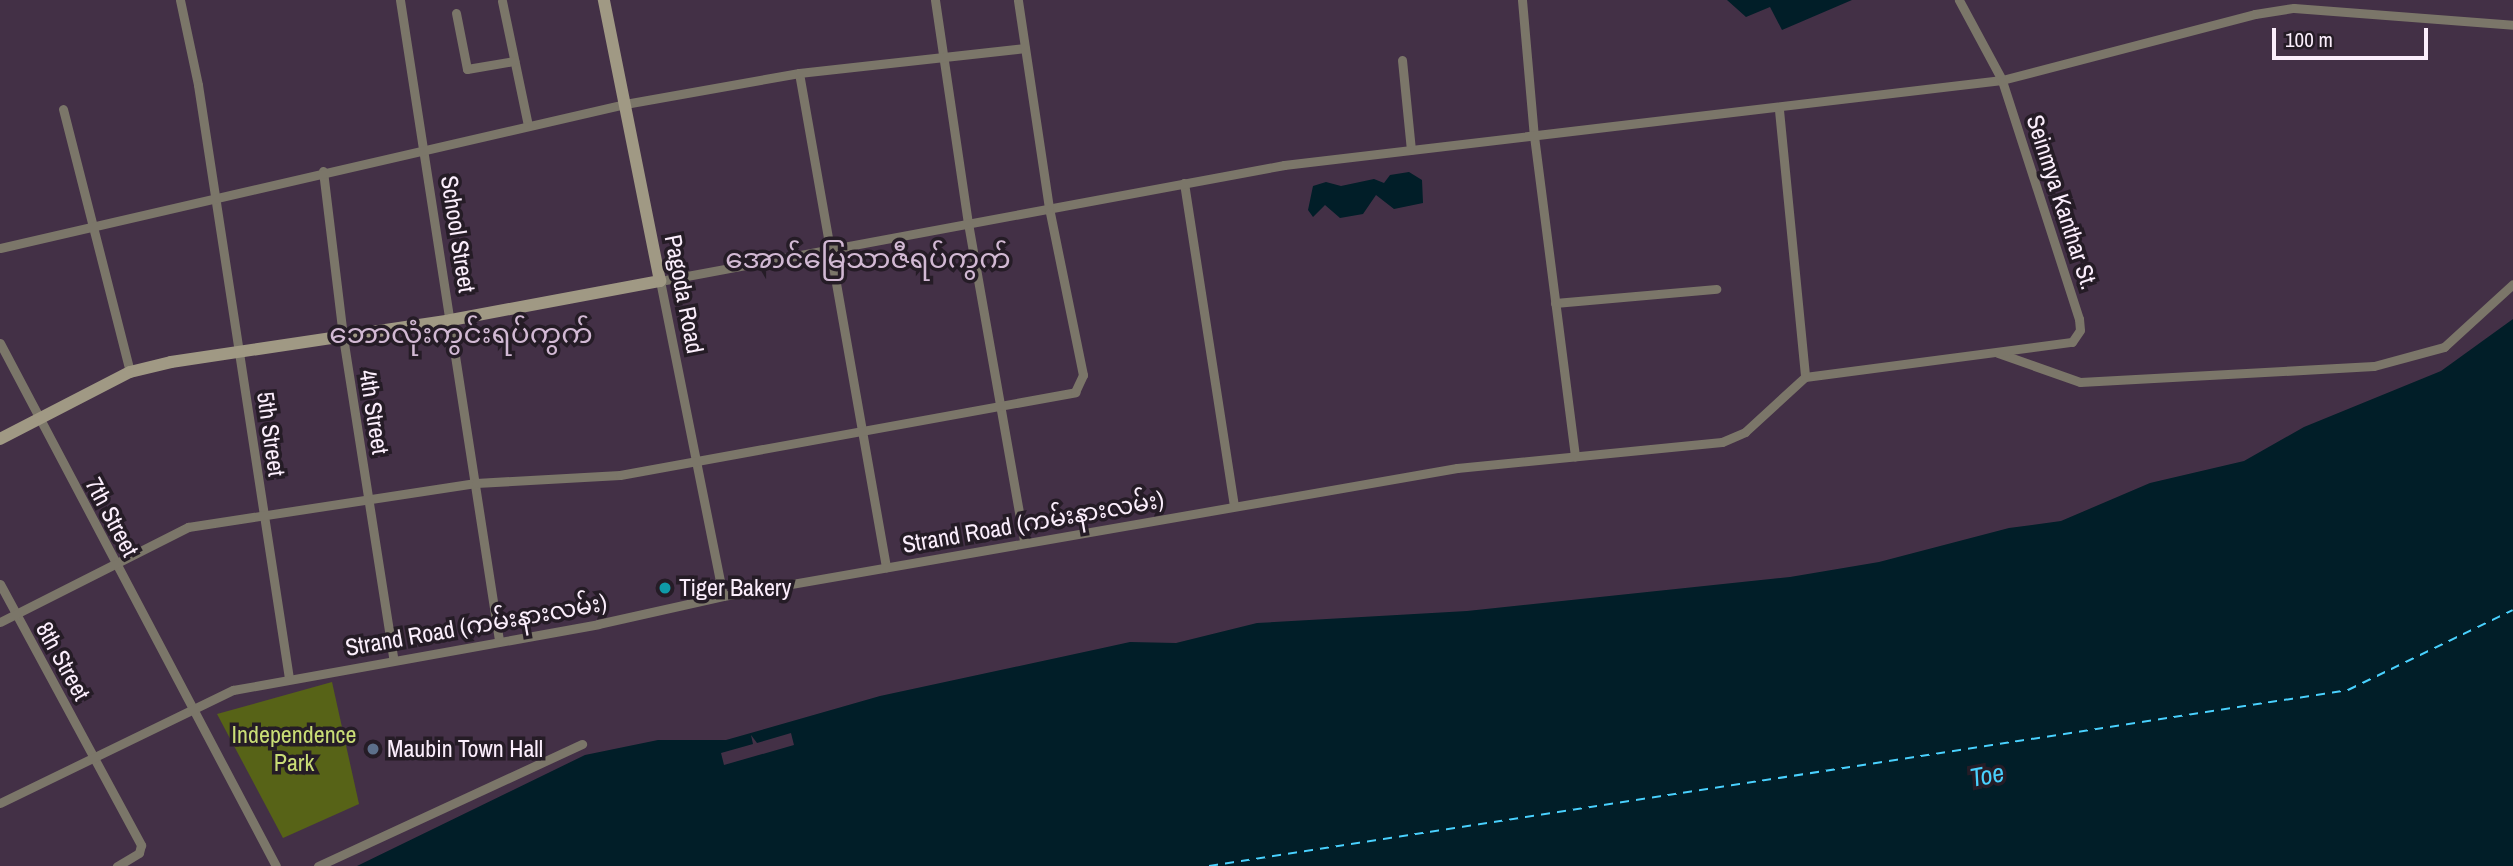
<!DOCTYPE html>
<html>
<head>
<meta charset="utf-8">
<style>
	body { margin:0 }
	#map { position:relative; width:2513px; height:866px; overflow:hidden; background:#433046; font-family:"Archivo Narrow","Noto Sans Myanmar",sans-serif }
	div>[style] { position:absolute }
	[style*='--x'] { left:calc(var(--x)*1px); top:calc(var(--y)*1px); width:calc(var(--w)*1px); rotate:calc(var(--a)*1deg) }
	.green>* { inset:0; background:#576317 }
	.water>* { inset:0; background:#011e28 }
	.pier>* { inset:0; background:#433046 }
	.ferry>* { height:2px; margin-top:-1px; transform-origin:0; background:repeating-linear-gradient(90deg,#49d1fe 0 9px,transparent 0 16px) }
	.minor>* { height:9px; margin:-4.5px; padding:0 4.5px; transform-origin:4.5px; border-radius:4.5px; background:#7b7669 }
	.secondary>* { height:12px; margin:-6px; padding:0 6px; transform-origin:6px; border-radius:6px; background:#a09984 }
	.dots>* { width:19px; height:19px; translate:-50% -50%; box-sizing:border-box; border:4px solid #251c26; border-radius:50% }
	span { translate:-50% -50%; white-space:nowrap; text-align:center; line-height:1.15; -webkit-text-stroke:7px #251c26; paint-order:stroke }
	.street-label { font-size:24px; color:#fbeefc }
	.poi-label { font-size:24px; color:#fbeefc }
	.left { translate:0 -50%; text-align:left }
	.park-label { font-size:24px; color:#c9dd76 }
	.water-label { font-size:26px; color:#49d1fe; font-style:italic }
	.quarter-label { font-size:28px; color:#d2b9d4 }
	.scale { position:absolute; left:2272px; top:28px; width:156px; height:32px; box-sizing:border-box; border:4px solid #fbeefc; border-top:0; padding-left:9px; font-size:21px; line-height:24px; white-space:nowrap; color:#fbeefc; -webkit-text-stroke:5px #251c26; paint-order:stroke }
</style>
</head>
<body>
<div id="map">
	<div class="green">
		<i style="clip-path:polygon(332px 682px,359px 804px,283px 838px,217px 714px)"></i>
	</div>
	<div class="water">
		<i style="clip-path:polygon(1727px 0,1852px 0,1782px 30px,1770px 7px,1746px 17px)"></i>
		<i style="clip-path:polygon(1409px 172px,1422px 180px,1423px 203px,1394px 209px,1376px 195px,1363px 214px,1340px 218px,1325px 205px,1313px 217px,1308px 210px,1313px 186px,1326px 182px,1341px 186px,1374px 179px,1384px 183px,1390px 175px)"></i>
		<i style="clip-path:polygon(2513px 319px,2513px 866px,357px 866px,585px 755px,658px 740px,726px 740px,880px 696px,1098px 649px,1130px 642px,1176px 643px,1257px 623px,1467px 611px,1790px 577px,1879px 562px,2009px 528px,2061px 521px,2150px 483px,2244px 461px,2304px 427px,2441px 371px)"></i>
	</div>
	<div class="pier">
		<i style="clip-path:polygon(791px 733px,794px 745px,724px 765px,721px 753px,753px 744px,751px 735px,757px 743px)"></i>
	</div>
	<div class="ferry">
		<i style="--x:1209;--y:866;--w:1153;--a:-8.78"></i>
		<i style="--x:2348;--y:690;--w:183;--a:-25.9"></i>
	</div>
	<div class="minor">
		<i style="--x:180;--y:0;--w:87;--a:78"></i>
		<i style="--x:198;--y:85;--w:600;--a:81.28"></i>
		<i style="--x:400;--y:0;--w:648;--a:81.21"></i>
		<i style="--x:935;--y:0;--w:225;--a:81.6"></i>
		<i style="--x:968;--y:223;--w:324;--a:80"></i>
		<i style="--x:1522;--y:0;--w:137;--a:85"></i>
		<i style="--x:1534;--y:136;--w:323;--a:82.7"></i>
		<i style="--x:502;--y:1;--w:127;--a:78.2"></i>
		<i style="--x:456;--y:13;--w:57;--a:78.9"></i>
		<i style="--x:467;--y:69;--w:48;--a:-9.7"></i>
		<i style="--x:1402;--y:60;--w:90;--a:84.3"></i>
		<i style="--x:799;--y:73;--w:502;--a:80.01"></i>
		<i style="--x:63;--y:109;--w:271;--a:75.7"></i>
		<i style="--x:1779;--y:110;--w:268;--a:84.4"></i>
		<i style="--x:323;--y:171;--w:167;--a:83.1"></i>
		<i style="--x:343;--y:337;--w:325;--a:81.1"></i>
		<i style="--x:1184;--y:183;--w:327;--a:81.2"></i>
		<i style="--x:0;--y:248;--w:641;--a:-12.97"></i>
		<i style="--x:625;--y:104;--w:177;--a:-10.1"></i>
		<i style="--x:799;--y:73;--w:227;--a:-6.3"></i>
		<i style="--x:1555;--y:303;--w:162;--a:-5"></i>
		<i style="--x:0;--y:343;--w:591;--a:62.18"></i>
		<i style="--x:1998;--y:353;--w:87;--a:19.5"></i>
		<i style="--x:2080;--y:382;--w:294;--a:-3.1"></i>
		<i style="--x:2374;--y:366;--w:73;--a:-15.2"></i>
		<i style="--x:2444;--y:347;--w:93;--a:-42.4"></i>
		<i style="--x:0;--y:584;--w:297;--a:61.6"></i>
		<i style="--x:141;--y:845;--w:8;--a:104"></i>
		<i style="--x:139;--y:853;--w:26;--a:149"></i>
		<i style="--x:723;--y:596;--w:321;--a:-101.3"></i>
		<i style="--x:660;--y:281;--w:635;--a:-10.53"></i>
		<i style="--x:1284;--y:165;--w:723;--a:-6.75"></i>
		<i style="--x:2002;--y:80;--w:261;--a:-14.6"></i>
		<i style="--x:2255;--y:14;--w:39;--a:-9"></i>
		<i style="--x:2294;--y:8;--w:220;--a:4.4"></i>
		<i style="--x:0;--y:622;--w:211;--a:-26.8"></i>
		<i style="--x:188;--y:527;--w:291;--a:-8.7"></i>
		<i style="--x:476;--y:483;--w:144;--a:-3.2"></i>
		<i style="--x:620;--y:475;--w:463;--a:-10.3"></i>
		<i style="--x:1075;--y:392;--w:19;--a:-65"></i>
		<i style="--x:1083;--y:375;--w:170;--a:-101.5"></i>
		<i style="--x:1049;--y:208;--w:210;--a:-98.5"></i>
		<i style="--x:0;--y:803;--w:259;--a:-25.9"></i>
		<i style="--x:233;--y:690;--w:371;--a:-10.2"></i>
		<i style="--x:598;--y:624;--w:128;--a:-12.6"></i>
		<i style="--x:723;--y:596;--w:745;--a:-9.89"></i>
		<i style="--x:1457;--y:468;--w:266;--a:-5.6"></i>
		<i style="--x:1722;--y:442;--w:25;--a:-23"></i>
		<i style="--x:1745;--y:432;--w:81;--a:-42.5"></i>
		<i style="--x:1805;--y:377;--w:269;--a:-7.5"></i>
		<i style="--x:2072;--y:342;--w:14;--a:-56"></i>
		<i style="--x:2080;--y:330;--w:11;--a:-95"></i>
		<i style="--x:2079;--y:319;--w:251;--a:-107.9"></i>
		<i style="--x:2002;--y:80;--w:91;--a:-118.3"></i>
		<i style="--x:318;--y:866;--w:291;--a:-24.8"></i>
	</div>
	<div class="secondary">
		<i style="--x:0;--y:439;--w:146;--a:-27.3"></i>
		<i style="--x:130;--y:372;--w:42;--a:-13.7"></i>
		<i style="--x:171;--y:362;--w:283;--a:-8.5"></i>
		<i style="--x:451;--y:320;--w:213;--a:-10.6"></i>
		<i style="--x:660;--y:281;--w:287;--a:-101.3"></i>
	</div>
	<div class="dots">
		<i style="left:665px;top:588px;background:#0f9aa8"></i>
		<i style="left:373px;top:749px;background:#5c6f8a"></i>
	</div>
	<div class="street-label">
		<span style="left:2062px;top:202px;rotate:72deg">Seinmya Kanthar St.</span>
		<span style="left:458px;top:234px;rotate:81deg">School Street</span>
		<span style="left:684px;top:294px;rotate:79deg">Pagoda Road</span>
		<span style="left:374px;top:412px;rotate:81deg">4th Street</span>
		<span style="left:271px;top:434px;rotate:82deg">5th Street</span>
		<span style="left:112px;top:517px;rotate:62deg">7th Street</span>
		<span style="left:1033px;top:522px;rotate:-10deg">Strand Road (ကမ်းနားလမ်း)</span>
		<span style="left:476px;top:625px;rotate:-10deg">Strand Road (ကမ်းနားလမ်း)</span>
		<span style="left:63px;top:661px;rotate:61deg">8th Street</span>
	</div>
	<div class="poi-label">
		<span class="left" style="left:679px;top:588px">Tiger Bakery</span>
		<span class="left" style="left:387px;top:749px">Maubin Town Hall</span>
	</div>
	<div class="park-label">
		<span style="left:294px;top:749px">Independence<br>Park</span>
	</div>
	<div class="water-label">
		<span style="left:1987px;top:775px;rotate:-11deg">Toe</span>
	</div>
	<div class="quarter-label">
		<span style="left:868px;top:258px">အောင်မြေသာဇီရပ်ကွက်</span>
		<span style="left:461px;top:333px">ဘောလုံးကွင်းရပ်ကွက်</span>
	</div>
	<div class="scale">100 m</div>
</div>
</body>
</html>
